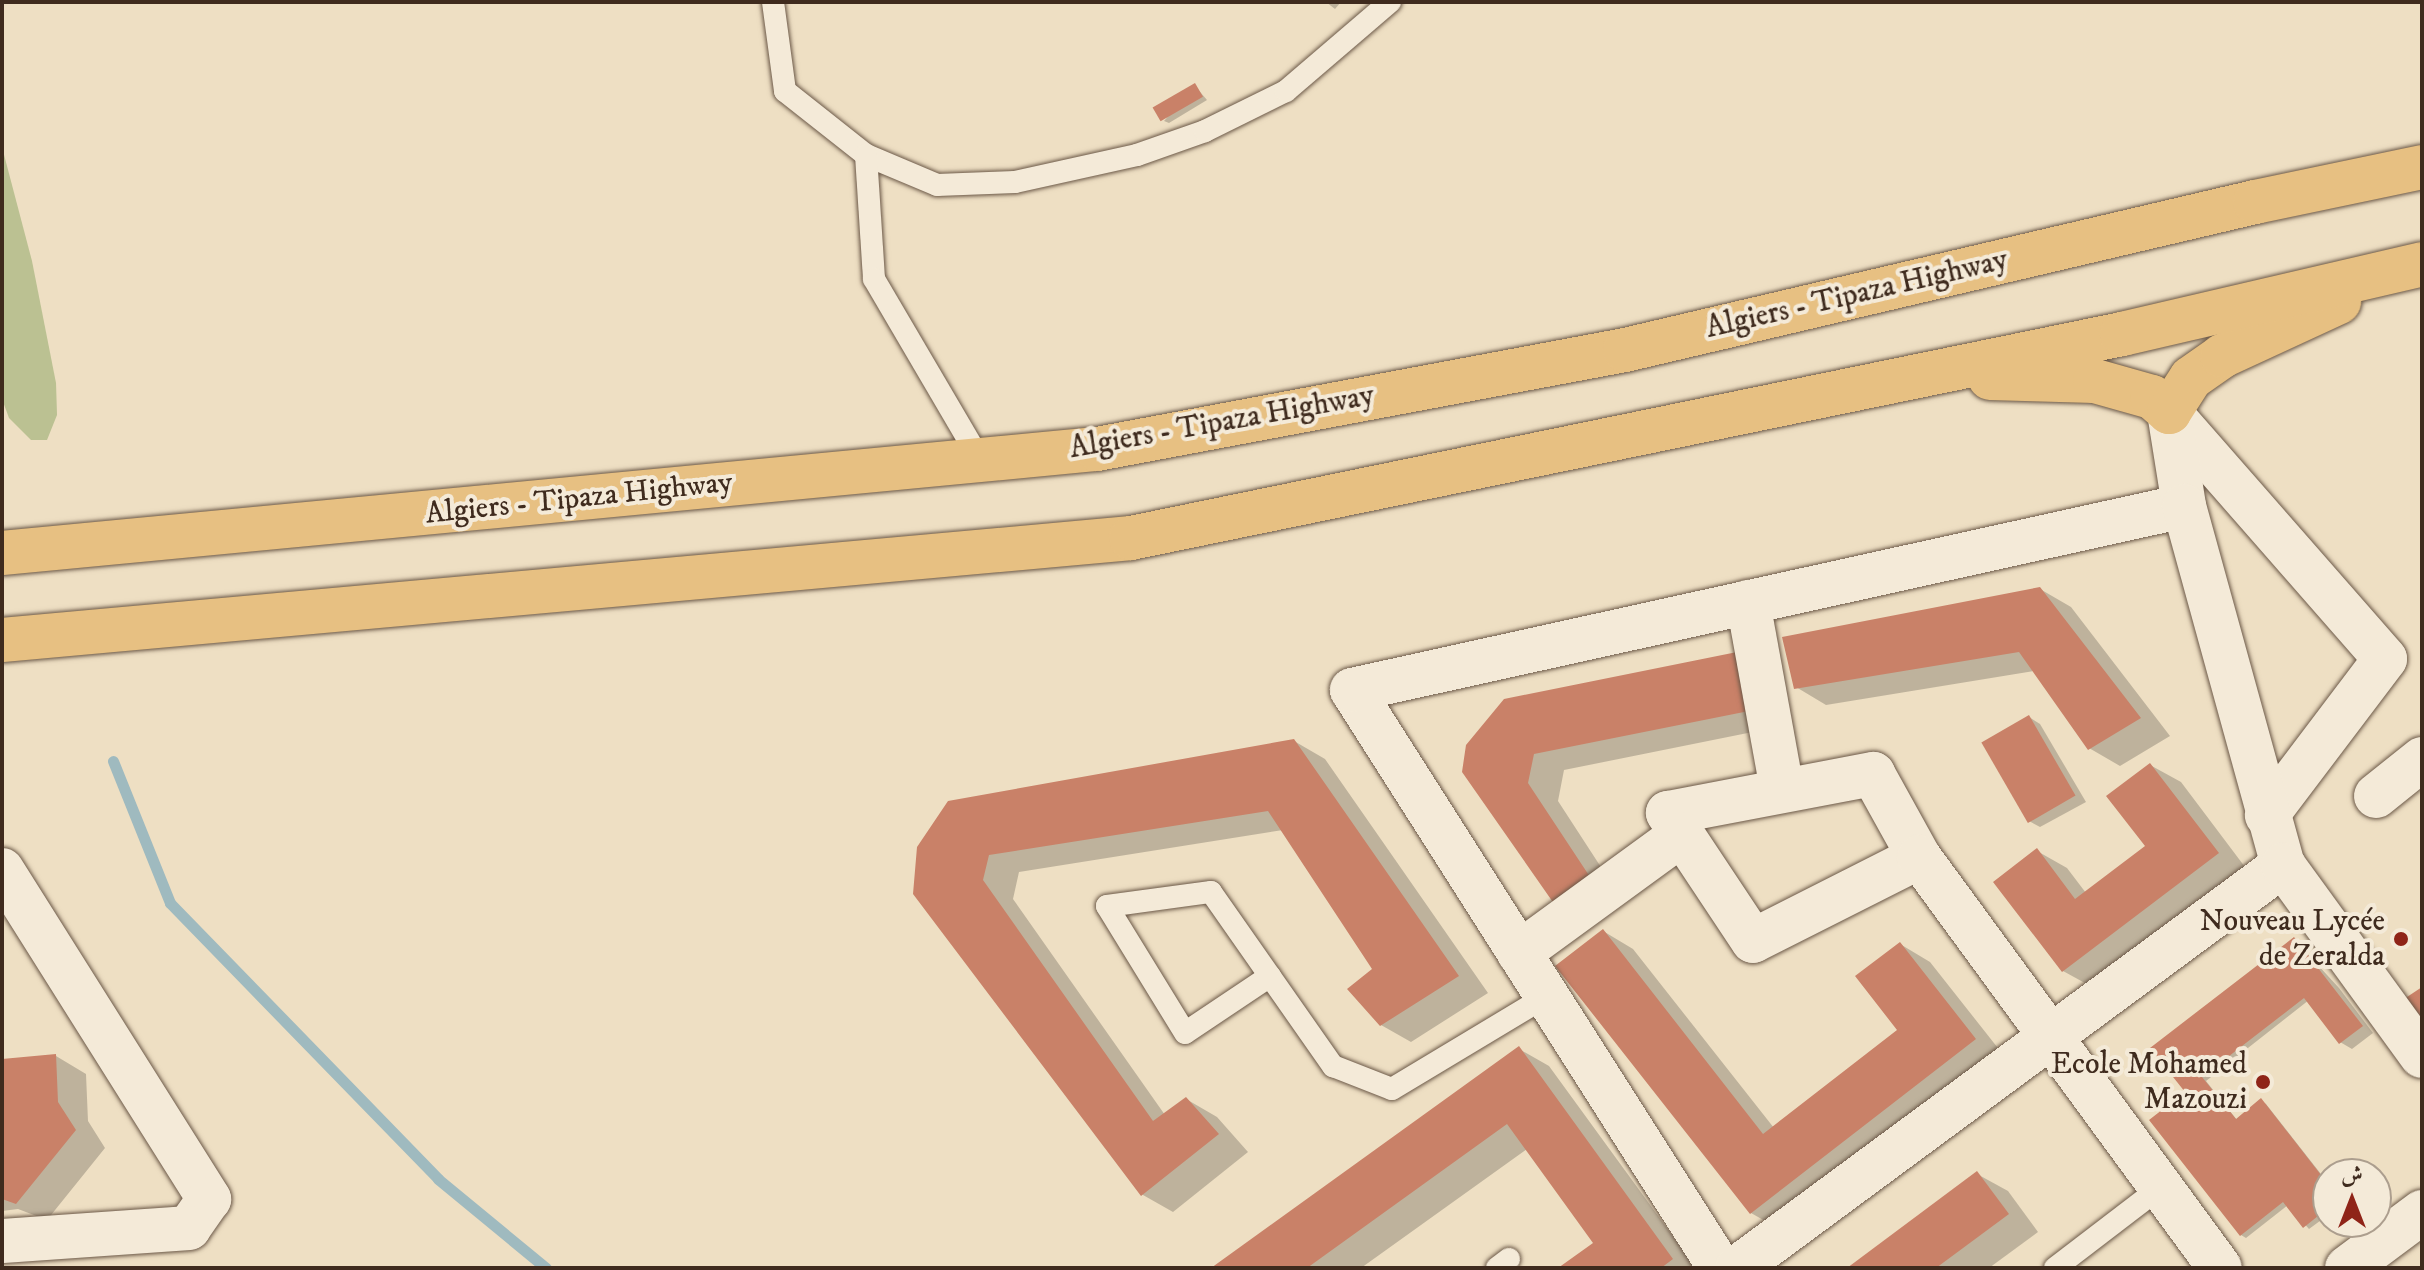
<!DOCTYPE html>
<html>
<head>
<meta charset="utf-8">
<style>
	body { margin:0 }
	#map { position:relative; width:2424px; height:1270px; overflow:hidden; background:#eedfc3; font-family:"IM FELL DW Pica",Amiri,serif }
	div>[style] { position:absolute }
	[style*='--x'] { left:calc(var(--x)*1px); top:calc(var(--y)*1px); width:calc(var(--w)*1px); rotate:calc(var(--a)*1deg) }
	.green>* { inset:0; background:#bbc192 }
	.shadow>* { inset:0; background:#0003 }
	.stream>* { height:11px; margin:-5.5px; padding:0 5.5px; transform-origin:5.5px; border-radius:5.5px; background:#9fbabf }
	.building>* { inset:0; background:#c98168; transform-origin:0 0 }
	.roads { filter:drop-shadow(0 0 2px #6b5847) drop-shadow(0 0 2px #6b5847) }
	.service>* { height:22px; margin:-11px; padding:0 11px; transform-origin:11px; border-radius:11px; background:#f4ead8 }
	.minor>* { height:44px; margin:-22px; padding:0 22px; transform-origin:22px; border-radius:22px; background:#f4ead8 }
	.tertiary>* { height:44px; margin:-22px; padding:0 22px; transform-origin:22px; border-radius:22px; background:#f4ead8 }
	.motorway>* { height:44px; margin:-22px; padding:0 22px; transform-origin:22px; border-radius:22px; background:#e7c082 }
	.dots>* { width:22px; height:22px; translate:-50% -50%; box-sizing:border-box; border:4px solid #f4ead8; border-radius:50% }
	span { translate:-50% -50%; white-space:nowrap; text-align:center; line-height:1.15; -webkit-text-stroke:8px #f4ead8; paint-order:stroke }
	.street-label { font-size:30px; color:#3f2b1e }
	.poi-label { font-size:30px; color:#3f2b1e }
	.right { translate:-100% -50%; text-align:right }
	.frame { position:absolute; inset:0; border:4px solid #3f2b1e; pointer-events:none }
	.north { position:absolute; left:2312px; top:1158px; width:80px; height:80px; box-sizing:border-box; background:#f4ead8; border:2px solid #ac9e8e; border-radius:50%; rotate:0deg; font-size:22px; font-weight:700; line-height:32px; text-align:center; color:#3f2b1e }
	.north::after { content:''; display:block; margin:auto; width:28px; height:36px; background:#8f2418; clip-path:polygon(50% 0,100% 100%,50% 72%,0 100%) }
</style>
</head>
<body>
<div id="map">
	<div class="green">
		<i style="clip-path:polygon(2px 147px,32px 261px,56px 383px,57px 415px,47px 440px,31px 440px,9px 418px,2px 399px)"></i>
	</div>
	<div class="shadow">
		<i style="clip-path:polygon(1326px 2px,1341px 2px,1335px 9px)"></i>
		<i style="clip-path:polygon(1195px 86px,1207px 100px,1169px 123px,1164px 121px)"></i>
		<i style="clip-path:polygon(2040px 589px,2071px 607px,2170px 736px,2120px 766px,2089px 748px,2034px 671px,1826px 705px,1796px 687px)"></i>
		<i style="clip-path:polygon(1746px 652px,1788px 725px,1564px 770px,1558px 801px,1623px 901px,1589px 924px,1464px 771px)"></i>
		<i style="clip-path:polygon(2029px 717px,2040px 724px,2086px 802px,2040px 827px,2029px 821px)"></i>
		<i style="clip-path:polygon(1294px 741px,1325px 759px,1488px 993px,1411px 1042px,1381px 1025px,1374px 969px,1283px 830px,1019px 872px,1013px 899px,1165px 1115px,1186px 1099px,1217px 1117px,1248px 1152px,1173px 1212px,1143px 1195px,915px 894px,919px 848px)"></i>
		<i style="clip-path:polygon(2150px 765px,2181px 782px,2248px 871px,2094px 988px,2063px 971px,2037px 851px,2067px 868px,2086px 893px,2148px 846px)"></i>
		<i style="clip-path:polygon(1603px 931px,1633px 949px,1774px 1128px,1900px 1030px,1900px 944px,1930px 962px,2005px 1057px,1781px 1230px,1751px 1213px)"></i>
		<i style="clip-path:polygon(2294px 939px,2339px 988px,2373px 1033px,2352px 1049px,2340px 1042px,2309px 1000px,2206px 1081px,2237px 1120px,2261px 1101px,2266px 1104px,2328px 1183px,2328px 1215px,2309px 1229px,2288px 1205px,2246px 1238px,2241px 1235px,2188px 1092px)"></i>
		<i style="clip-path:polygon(1519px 1049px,1549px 1066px,1696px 1268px,1562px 1268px,1595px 1244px,1527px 1149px,1361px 1268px,1215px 1268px)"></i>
		<i style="clip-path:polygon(56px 1056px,86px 1074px,88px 1121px,105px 1148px,47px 1220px,18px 1209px,2px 1211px,2px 1089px)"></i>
		<i style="clip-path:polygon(1977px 1174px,2008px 1191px,2038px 1232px,1989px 1268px,1850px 1268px)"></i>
	</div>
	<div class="stream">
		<i style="--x:113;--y:761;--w:153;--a:68.1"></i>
		<i style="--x:170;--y:903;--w:385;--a:45.8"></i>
		<i style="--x:438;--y:1179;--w:140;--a:39.5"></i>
	</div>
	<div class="building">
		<i style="left:1195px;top:83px;width:16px;height:49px;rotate:60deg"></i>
		<i style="clip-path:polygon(2040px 587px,2141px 718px,2088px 750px,2019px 652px,1794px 689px,1782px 637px)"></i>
		<i style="clip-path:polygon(1747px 650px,1759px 709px,1534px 754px,1528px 783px,1594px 883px,1557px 908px,1462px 772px,1466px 745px,1504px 699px)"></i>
		<i style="left:2029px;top:715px;width:93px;height:55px;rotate:60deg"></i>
		<i style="clip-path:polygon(1294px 739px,1459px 976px,1380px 1026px,1347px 989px,1372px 969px,1268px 811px,989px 855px,983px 880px,1153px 1121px,1186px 1097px,1219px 1134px,1141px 1196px,913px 894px,917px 847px,948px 801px)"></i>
		<i style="clip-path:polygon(2150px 763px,2219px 853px,2062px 972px,1993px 882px,2037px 848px,2075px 899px,2145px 846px,2106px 796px)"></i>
		<i style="clip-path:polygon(1603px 929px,1763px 1134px,1897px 1030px,1855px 976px,1900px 942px,1976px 1039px,1750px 1214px,1555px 966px)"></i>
		<i style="clip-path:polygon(2294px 937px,2363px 1026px,2339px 1044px,2304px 998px,2202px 1077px,2236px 1119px,2261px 1098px,2328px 1184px,2328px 1208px,2303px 1228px,2283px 1202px,2240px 1236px,2149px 1120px,2185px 1092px,2150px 1048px)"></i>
		<i style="clip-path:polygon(2422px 987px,2422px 1024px,2404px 999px)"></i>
		<i style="clip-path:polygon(1519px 1046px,1673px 1259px,1661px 1268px,1558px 1268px,1593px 1243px,1507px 1124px,1307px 1268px,1211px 1268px)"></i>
		<i style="clip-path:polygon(56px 1054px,58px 1102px,76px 1130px,16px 1204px,2px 1199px,2px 1059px)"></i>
		<i style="clip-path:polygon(1977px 1171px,2009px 1214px,1936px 1268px,1847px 1268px)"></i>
	</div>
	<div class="roads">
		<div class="service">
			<i style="--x:773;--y:2;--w:90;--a:82.3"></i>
			<i style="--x:785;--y:91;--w:103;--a:38.3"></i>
			<i style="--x:866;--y:155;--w:77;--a:22.9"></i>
			<i style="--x:937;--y:185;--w:78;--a:-2.2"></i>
			<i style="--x:1015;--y:182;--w:125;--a:-12.5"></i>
			<i style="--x:1137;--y:155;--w:72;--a:-19.4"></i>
			<i style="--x:1205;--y:131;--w:90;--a:-26.3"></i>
			<i style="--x:1286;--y:91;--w:137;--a:-40.6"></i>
			<i style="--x:866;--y:155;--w:124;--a:86.3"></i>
			<i style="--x:874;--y:279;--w:210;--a:59.6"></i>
			<i style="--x:1270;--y:976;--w:102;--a:146.2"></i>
			<i style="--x:1185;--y:1033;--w:149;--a:-121.6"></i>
			<i style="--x:1107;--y:906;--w:105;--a:-7.7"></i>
			<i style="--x:1211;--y:892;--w:213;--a:55"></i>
			<i style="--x:1333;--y:1066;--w:63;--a:21.3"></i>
			<i style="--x:1392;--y:1089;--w:181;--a:-31"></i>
			<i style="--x:1497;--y:1268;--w:15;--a:-37"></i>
			<i style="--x:2055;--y:1268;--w:133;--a:-37.4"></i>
		</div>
		<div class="minor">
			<i style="--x:2169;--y:412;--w:328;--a:48.8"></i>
			<i style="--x:2385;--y:659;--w:196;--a:127.1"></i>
			<i style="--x:1748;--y:602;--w:191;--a:79.7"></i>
			<i style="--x:1873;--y:774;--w:95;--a:61"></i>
			<i style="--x:1919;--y:857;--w:186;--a:153.2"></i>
			<i style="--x:1753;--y:941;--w:154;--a:-123.6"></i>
			<i style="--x:1668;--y:813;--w:209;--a:-10.8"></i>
			<i style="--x:2376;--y:796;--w:59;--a:-38.8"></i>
			<i style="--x:1919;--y:857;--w:509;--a:53.78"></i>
			<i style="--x:2;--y:870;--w:389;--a:57.8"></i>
			<i style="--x:209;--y:1199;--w:35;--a:125"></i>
			<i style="--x:189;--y:1228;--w:187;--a:176"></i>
			<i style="--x:1519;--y:953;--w:202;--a:-36.1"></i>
			<i style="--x:1720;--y:1268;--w:685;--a:-122.48"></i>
			<i style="--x:1352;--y:690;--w:852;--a:-12.47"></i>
			<i style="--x:1737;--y:1268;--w:679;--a:-36.43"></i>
			<i style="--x:2347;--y:1268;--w:94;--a:-36.7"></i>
		</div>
		<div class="tertiary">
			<i style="--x:2169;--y:412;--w:95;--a:80.9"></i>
			<i style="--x:2184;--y:506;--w:372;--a:74.6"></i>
			<i style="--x:2283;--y:865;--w:236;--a:54"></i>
		</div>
		<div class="motorway">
			<i style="--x:1990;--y:378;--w:105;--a:1.6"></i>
			<i style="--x:2095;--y:381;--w:59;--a:15.7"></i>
			<i style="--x:2152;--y:397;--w:23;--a:41"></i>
			<i style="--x:2169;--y:412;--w:40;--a:-57.1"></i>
			<i style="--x:2191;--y:378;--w:38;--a:-35"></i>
			<i style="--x:2222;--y:356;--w:129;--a:-24.8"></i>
			<i style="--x:2;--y:553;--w:1100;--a:-5.43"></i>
			<i style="--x:1097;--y:449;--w:537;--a:-10.62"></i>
			<i style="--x:1625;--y:350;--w:647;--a:-13.22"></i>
			<i style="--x:2255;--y:202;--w:171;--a:-11.8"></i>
			<i style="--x:2;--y:640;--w:1134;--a:-5.16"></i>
			<i style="--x:1131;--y:538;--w:1012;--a:-11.63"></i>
			<i style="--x:2122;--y:334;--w:308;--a:-13.1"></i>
		</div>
	</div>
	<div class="dots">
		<i style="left:2401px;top:939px;background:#8f2418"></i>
		<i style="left:2263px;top:1082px;background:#8f2418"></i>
	</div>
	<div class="street-label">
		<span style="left:1857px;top:295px;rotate:-13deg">Algiers - Tipaza Highway</span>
		<span style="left:1222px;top:423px;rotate:-10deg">Algiers - Tipaza Highway</span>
		<span style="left:579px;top:499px;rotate:-6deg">Algiers - Tipaza Highway</span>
	</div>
	<div class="poi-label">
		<span class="right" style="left:2385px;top:939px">Nouveau Lycée<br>de Zeralda</span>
		<span class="right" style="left:2247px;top:1082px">Ecole Mohamed<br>Mazouzi</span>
	</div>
	<div class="frame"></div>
	<div class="north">ش</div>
</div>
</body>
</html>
